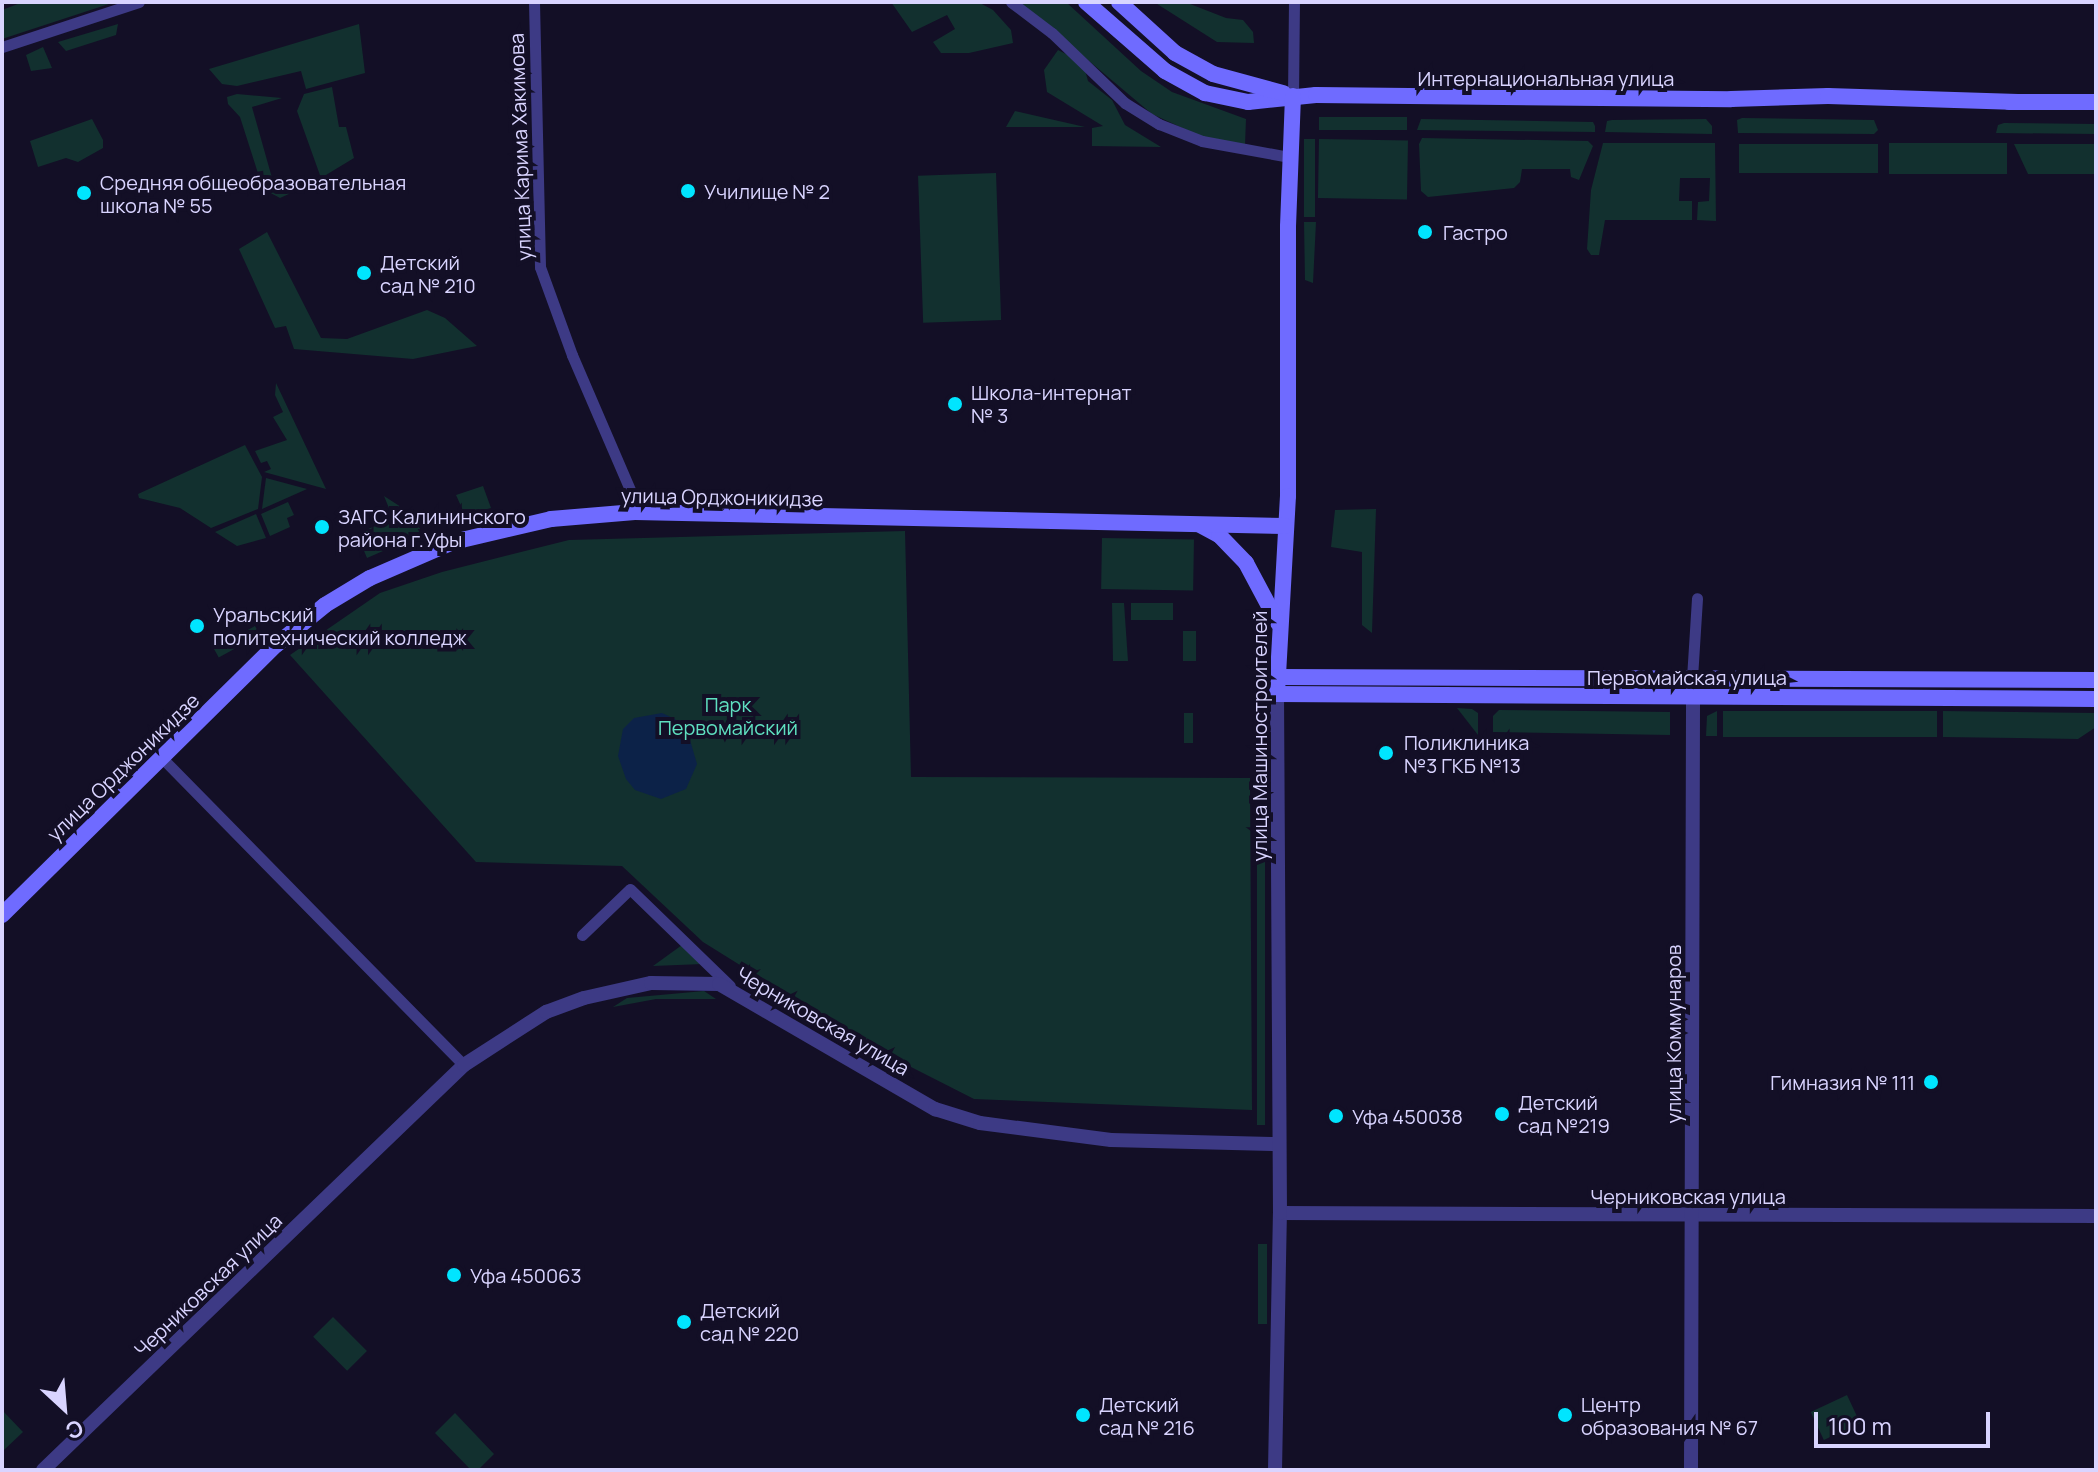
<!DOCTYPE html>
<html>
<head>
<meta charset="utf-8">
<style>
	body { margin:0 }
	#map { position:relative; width:2098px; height:1472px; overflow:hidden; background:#130f26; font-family:Manrope,sans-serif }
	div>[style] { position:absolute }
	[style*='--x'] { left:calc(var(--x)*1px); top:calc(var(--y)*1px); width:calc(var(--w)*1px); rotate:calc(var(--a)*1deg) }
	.green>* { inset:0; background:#12302f; transform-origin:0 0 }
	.water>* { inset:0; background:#0c2248 }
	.minor>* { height:11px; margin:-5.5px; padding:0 5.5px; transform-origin:5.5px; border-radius:5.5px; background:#3d3a85 }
	.tertiary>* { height:14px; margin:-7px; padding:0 7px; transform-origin:7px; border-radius:7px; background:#3d3a85 }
	.secondary>* { height:16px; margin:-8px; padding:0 8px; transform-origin:8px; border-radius:8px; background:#6f6bff }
	.dots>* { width:22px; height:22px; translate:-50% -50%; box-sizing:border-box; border:4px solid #130f26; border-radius:50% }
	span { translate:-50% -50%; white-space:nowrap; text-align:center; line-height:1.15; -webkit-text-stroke:8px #130f26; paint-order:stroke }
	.street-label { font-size:20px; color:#d9d4ff }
	.poi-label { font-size:20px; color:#d9d4ff }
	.left { translate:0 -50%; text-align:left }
	.right { translate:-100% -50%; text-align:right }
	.park-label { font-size:20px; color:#5fe0c0 }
	.frame { position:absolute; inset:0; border:4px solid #d9d4ff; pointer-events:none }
	.north { position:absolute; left:24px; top:1368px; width:80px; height:80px; -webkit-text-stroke:6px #130f26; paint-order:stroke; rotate:154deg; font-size:22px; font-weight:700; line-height:32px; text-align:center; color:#d9d4ff }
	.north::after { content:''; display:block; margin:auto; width:28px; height:36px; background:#d9d4ff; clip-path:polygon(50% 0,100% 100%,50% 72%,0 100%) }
	.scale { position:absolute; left:1814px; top:1412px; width:176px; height:36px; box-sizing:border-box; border:4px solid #d9d4ff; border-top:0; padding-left:10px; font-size:24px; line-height:28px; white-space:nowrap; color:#d9d4ff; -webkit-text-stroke:6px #130f26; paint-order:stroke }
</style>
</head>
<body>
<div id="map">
	<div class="green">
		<i style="clip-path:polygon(23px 2px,115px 2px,2px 39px,2px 10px)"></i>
		<i style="clip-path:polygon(891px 2px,978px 2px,993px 10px,1011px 30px,1013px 43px,969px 53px,941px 53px,933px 42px,955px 29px,947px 15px,912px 32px)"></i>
		<i style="clip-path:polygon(1019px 2px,1066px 2px,1141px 71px,1172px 92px,1246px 119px,1245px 145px,1202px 137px,1152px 114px)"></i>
		<i style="clip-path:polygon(1154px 2px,1185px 2px,1226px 18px,1243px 20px,1253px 32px,1254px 43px,1217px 42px)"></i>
		<i style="clip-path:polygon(118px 24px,116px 35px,66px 51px,58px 42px)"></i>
		<i style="clip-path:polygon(359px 24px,365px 73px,306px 89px,301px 71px,237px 86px,222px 84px,209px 69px)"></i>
		<i style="clip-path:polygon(43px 47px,52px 68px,31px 71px,26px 55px)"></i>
		<i style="clip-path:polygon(1058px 50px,1070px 56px,1085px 70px,1088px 81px,1112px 100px,1125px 125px,1161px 147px,1092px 146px,1092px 128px,1103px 126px,1047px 92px,1044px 70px)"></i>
		<i style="clip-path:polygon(332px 87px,339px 127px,346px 127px,354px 158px,321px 178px,297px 111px,304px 94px)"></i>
		<i style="clip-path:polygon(237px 94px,282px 98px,252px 107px,274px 185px,307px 177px,311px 184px,280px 198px,263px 189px,240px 117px,228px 104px,227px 97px)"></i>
		<i style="clip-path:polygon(1015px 111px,1085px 127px,1006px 127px)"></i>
		<i style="left:1407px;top:117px;width:13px;height:88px;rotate:90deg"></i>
		<i style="clip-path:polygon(1742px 118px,1874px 120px,1878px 130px,1874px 134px,1738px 133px,1737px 120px)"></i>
		<i style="clip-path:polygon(92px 119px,103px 140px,103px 148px,78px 162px,66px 158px,38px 167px,30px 141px)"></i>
		<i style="clip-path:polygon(1421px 119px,1593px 122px,1595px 126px,1595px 132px,1417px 130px)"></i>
		<i style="clip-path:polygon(1706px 119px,1712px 126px,1712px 134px,1605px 132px,1607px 121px,1612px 120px)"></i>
		<i style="clip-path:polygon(2004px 123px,2096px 124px,2096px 134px,1996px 133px,1998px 125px)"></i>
		<i style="clip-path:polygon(1422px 138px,1588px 141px,1593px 146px,1579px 180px,1571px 177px,1570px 169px,1522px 169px,1520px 182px,1514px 188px,1428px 197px,1421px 191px,1419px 144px)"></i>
		<i style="left:1304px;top:139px;width:11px;height:78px"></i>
		<i style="left:1319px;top:139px;width:89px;height:59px;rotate:1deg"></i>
		<i style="clip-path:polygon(1603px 143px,1715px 143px,1716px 221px,1697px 220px,1698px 202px,1709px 201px,1710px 178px,1680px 178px,1679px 201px,1692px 201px,1692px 220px,1605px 220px,1599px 255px,1591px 255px,1587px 249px,1591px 190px)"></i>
		<i style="left:1889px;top:143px;width:118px;height:31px"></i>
		<i style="left:1739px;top:144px;width:139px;height:29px"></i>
		<i style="clip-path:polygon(2014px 144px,2096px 144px,2096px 174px,2028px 174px)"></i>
		<i style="left:996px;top:173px;width:147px;height:78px;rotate:88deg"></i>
		<i style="clip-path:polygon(1304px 222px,1316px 222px,1313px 283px,1305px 280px)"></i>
		<i style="clip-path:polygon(267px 232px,321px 338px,347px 339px,427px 310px,445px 318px,477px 346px,413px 359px,294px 349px,286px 326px,275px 328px,239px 249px)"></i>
		<i style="clip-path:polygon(276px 383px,326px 489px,264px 472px,271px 469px,267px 461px,261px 463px,255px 451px,287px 440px,273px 417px,283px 412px,275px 395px)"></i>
		<i style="clip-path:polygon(245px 445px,262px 477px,258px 509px,211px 528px,180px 508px,139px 498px,138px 494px)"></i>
		<i style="clip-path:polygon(266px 478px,307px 489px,262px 509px)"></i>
		<i style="clip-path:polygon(483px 486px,491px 508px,465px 515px,456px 495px)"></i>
		<i style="clip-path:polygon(384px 496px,415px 516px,422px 534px,367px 558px,357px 534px,393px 518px)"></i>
		<i style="clip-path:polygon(288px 502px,294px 515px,287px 518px,290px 527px,270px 536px,261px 514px)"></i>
		<i style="clip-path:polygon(1376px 509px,1372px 633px,1362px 625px,1362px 552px,1331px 547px,1335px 510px)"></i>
		<i style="clip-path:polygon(256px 514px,266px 538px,237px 546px,215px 532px)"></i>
		<i style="clip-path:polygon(905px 531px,911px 777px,1250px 778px,1252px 1110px,974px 1099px,854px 1038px,795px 1003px,796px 1000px,703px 942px,622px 866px,476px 862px,290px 655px,380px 593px,442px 572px,569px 540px)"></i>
		<i style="left:1102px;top:538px;width:92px;height:51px;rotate:1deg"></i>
		<i style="clip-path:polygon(1112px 603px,1124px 603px,1128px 661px,1113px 661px)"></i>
		<i style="left:1131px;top:603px;width:42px;height:17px"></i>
		<i style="left:255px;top:626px;width:10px;height:47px;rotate:61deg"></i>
		<i style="left:1183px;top:631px;width:13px;height:30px"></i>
		<i style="clip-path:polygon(1457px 708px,1472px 709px,1478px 713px,1478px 735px)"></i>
		<i style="clip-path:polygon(1499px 710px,1670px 712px,1670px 735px,1493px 732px,1493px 716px)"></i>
		<i style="clip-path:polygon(1717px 711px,1717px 736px,1706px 736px,1707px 716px)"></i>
		<i style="left:1723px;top:711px;width:214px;height:26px"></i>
		<i style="clip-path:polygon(1943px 711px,2096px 713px,2096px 727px,2078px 739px,1943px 737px)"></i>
		<i style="left:1184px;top:713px;width:9px;height:30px"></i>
		<i style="left:1257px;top:805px;width:8px;height:320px"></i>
		<i style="clip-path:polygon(682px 945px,703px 964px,653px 966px)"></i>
		<i style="clip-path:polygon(704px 991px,716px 999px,656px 999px,613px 1007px,627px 998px)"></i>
		<i style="left:1267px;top:1244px;width:80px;height:9px;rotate:90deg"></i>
		<i style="left:333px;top:1317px;width:48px;height:28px;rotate:45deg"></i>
		<i style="left:1847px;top:1395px;width:31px;height:40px;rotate:65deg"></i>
		<i style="clip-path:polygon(2px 1410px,23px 1432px,4px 1450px,2px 1447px)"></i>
		<i style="clip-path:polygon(455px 1413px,494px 1454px,478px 1470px,471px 1470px,435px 1433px)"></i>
	</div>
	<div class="water">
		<i style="clip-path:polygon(662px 713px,675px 719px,690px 740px,697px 764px,686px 789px,661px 799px,635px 790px,626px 779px,618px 756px,623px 729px,634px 718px)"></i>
	</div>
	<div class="minor">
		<i style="--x:534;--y:2;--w:265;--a:88.7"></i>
		<i style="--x:540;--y:267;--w:94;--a:70"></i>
		<i style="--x:572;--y:355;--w:151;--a:66.7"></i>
		<i style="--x:632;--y:494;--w:18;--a:81"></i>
		<i style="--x:1011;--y:2;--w:51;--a:37.1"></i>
		<i style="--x:1052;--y:33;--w:101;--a:43.8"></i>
		<i style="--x:1125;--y:103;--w:40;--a:32"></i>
		<i style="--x:1159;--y:124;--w:46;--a:21.6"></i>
		<i style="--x:1202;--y:141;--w:88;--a:10.4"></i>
		<i style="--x:2;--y:47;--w:144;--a:-18.2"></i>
		<i style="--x:1293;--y:96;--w:94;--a:-89.4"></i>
		<i style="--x:1692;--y:678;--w:80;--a:-86.4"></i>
		<i style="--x:162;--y:758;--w:431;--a:45.5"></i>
		<i style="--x:582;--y:935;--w:66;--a:-43.8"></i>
		<i style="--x:630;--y:889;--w:139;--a:44.1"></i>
	</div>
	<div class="tertiary">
		<i style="--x:1280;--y:1213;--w:816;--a:0.21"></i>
		<i style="--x:43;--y:1470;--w:584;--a:-43.89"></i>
		<i style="--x:464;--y:1065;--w:98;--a:-32.9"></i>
		<i style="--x:546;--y:1012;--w:40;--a:-20.2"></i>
		<i style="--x:584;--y:998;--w:69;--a:-12.6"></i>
		<i style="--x:651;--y:983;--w:68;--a:0.8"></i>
		<i style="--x:719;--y:984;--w:250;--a:30.1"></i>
		<i style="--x:935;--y:1109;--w:47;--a:17.3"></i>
		<i style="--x:980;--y:1123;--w:132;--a:7.4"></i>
		<i style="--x:1111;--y:1140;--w:167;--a:1.4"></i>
		<i style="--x:1275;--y:1470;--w:257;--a:-88.9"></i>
		<i style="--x:1280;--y:1213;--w:519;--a:-90.33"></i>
		<i style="--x:1691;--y:1470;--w:784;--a:-89.85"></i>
	</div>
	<div class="secondary">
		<i style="--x:1086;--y:2;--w:105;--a:41.1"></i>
		<i style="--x:1165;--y:71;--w:46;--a:28.8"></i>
		<i style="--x:1205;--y:93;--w:44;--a:11.8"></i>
		<i style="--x:1248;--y:102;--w:68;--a:-5.9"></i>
		<i style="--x:1316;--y:95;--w:415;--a:0.6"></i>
		<i style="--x:1731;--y:99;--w:97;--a:-1.8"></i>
		<i style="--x:1828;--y:96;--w:190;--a:1.8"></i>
		<i style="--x:1119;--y:2;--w:76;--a:42.3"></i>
		<i style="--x:1175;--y:53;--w:43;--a:28.9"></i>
		<i style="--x:1213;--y:74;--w:73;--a:15.2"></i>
		<i style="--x:1293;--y:96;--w:131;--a:92.2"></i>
		<i style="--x:1288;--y:227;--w:269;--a:90"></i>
		<i style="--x:1288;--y:496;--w:198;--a:93.2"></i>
		<i style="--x:1277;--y:694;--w:819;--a:0.35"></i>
		<i style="--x:2009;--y:102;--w:87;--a:0"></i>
		<i style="--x:1200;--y:525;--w:21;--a:28"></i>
		<i style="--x:1219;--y:535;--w:39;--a:46"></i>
		<i style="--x:1246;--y:563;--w:68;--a:61.9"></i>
		<i style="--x:1277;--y:677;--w:819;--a:0.21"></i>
		<i style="--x:2;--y:915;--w:385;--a:-44.6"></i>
		<i style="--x:276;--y:645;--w:63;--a:-39.2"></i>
		<i style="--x:325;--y:605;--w:52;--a:-31"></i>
		<i style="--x:370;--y:578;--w:90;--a:-23.4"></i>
		<i style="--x:453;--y:542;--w:101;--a:-13.2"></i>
		<i style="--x:551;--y:519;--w:84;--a:-4.8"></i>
		<i style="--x:635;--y:512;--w:650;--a:1.23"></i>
	</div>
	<div class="dots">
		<i style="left:688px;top:191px;background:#00e5ff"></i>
		<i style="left:84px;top:193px;background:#00e5ff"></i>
		<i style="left:1425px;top:232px;background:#00e5ff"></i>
		<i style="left:364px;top:273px;background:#00e5ff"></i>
		<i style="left:955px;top:404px;background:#00e5ff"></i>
		<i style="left:322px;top:527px;background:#00e5ff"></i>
		<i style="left:197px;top:626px;background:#00e5ff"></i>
		<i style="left:1386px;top:753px;background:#00e5ff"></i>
		<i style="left:1931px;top:1082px;background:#00e5ff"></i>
		<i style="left:1502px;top:1114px;background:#00e5ff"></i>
		<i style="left:1336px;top:1116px;background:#00e5ff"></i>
		<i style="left:454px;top:1275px;background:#00e5ff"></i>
		<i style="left:684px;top:1322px;background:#00e5ff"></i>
		<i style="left:1083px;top:1415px;background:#00e5ff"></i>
		<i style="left:1565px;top:1415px;background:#00e5ff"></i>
	</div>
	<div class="street-label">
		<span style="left:1546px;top:78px">Интернациональная улица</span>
		<span style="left:520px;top:147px;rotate:-92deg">улица Карима Хакимова</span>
		<span style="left:722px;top:497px;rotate:1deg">улица Орджоникидзе</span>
		<span style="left:1687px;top:677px">Первомайская улица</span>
		<span style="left:1259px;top:736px;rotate:-90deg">улица Машиностроителей</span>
		<span style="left:123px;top:767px;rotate:-44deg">улица Орджоникидзе</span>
		<span style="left:823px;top:1021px;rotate:30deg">Черниковская улица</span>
		<span style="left:1673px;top:1034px;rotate:-90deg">улица Коммунаров</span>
		<span style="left:1688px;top:1196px">Черниковская улица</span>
		<span style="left:208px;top:1285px;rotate:-44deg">Черниковская улица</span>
	</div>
	<div class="poi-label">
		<span class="left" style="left:100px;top:194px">Средняя общеобразовательная<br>школа № 55</span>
		<span class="left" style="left:704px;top:191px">Училище № 2</span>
		<span class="left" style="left:1443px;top:232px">Гастро</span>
		<span class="left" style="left:380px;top:274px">Детский<br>сад № 210</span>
		<span class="left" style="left:971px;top:404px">Школа-интернат<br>№ 3</span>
		<span class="left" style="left:338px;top:528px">ЗАГС Калининского<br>района г.Уфы</span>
		<span class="left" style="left:213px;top:626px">Уральский<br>политехнический колледж</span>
		<span class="left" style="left:1404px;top:754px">Поликлиника<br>№3 ГКБ №13</span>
		<span class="right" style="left:1915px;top:1082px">Гимназия № 111</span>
		<span class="left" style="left:1518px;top:1114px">Детский<br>сад №219</span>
		<span class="left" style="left:1352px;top:1116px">Уфа 450038</span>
		<span class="left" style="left:470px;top:1275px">Уфа 450063</span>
		<span class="left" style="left:700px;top:1322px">Детский<br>сад № 220</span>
		<span class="left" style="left:1099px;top:1416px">Детский<br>сад № 216</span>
		<span class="left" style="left:1581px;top:1416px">Центр<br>образования № 67</span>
	</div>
	<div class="park-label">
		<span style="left:728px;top:716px">Парк<br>Первомайский</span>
	</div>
	<div class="frame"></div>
	<div class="north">С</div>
	<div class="scale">100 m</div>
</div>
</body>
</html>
